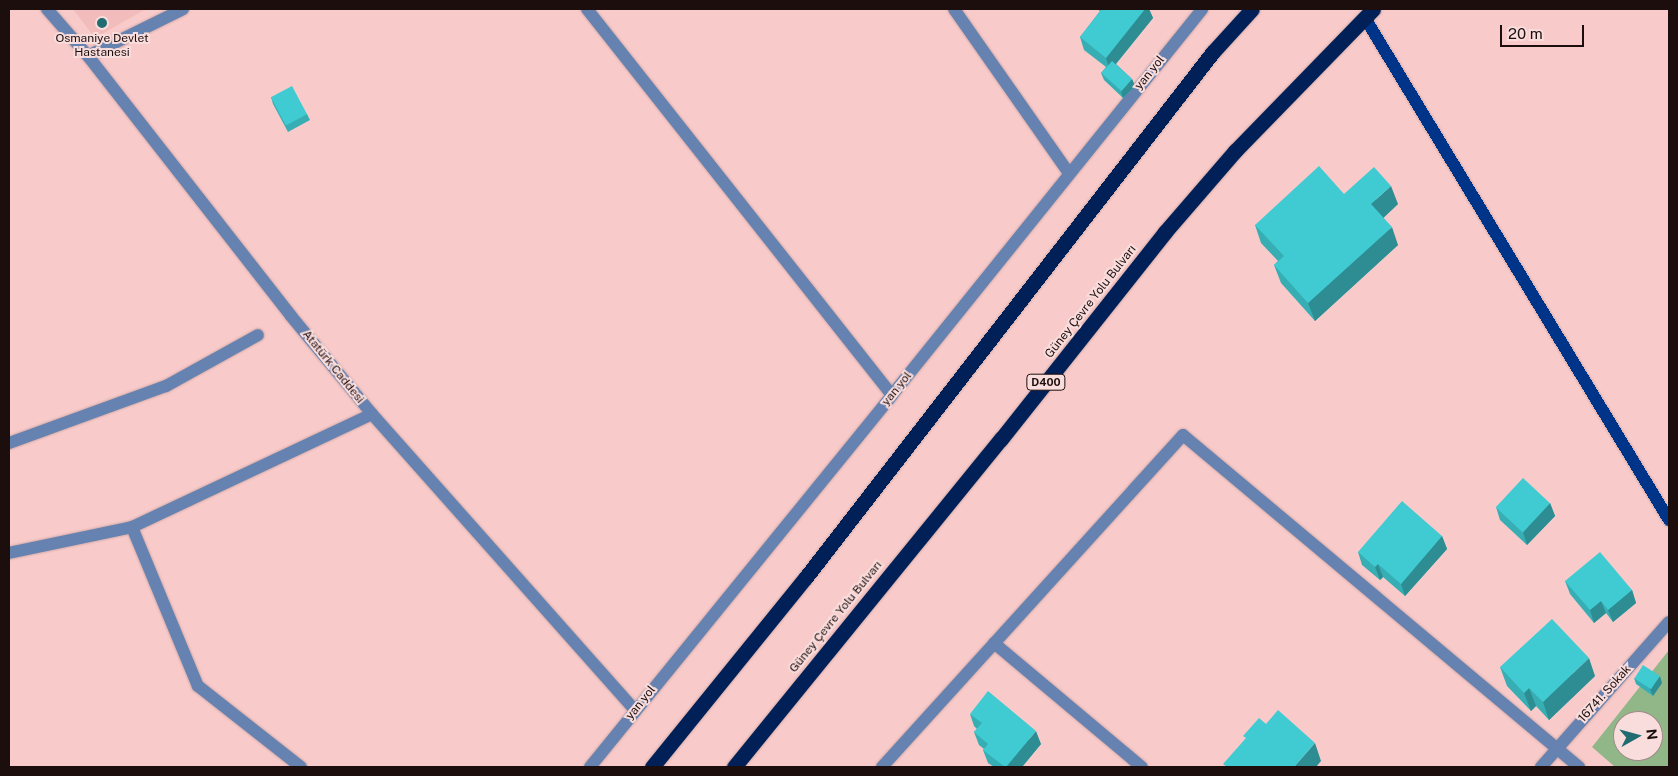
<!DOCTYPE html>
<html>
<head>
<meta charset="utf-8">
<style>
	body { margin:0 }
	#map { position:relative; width:1678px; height:776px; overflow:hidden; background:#f8cbca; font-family:"Public Sans",sans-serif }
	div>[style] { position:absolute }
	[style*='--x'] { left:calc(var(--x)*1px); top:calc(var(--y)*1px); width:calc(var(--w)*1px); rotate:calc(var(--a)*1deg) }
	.built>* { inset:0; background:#f1bcbb }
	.green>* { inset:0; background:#91b789 }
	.roads { filter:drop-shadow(0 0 1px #d1a9a8) drop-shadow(0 0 1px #d1a9a8) }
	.minor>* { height:12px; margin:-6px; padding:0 6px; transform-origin:6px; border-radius:6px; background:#6582b1 }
	.major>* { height:12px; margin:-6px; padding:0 6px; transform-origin:6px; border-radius:6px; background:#003488 }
	.highway>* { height:15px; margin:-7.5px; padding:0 7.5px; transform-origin:7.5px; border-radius:7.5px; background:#012057 }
	.wall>* { inset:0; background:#37aeb4 }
	.shaded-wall>* { inset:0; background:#2d8d92 }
	.building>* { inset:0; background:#40cad1; transform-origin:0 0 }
	.dots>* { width:14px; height:14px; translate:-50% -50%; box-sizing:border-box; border:2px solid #f9dddc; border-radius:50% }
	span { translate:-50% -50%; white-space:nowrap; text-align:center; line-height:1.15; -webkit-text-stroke:4px #f9dddc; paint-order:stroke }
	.shield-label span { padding:1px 4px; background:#f9dddc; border:1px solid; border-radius:4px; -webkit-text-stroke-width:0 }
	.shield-label { font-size:11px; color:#1d0e0e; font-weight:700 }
	.poi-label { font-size:12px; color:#1d0e0e }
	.street-label { font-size:12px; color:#1d0e0e }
	.frame { position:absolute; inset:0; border:10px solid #1d0e0e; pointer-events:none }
	.north { position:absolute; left:1613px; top:711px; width:50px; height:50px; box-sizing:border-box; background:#f9dddc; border:1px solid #a18a8a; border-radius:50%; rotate:83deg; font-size:14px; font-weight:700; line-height:20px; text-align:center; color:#1d0e0e }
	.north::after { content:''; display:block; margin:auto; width:18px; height:22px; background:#206c70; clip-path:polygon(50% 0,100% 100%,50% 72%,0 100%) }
	.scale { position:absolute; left:1500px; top:25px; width:84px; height:22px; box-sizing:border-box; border:2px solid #1d0e0e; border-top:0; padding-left:6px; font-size:15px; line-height:18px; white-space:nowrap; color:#1d0e0e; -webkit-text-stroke:4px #f9dddc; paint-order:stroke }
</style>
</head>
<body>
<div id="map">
	<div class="built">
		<i style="clip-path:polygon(73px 9px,146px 9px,95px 38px)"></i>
	</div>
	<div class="green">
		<i style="clip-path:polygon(evenodd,1669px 650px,1669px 767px,1615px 767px,1592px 747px,1669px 650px,1623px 721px,1653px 721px,1653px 751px,1623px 751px,1623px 721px)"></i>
	</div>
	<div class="roads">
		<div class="minor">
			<i style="--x:47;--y:9;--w:62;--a:48.9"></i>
			<i style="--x:88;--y:56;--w:330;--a:52"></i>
			<i style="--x:291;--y:316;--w:127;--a:50.4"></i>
			<i style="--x:372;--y:414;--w:396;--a:48.4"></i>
			<i style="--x:587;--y:9;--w:492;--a:51.7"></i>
			<i style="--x:954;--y:9;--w:200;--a:55"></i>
			<i style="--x:88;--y:56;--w:106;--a:-26.3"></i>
			<i style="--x:9;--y:443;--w:167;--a:-20"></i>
			<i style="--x:166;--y:386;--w:105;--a:-29"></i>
			<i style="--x:132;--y:527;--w:172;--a:67.5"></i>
			<i style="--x:198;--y:686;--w:131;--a:38.2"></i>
			<i style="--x:9;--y:553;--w:126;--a:-11.9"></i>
			<i style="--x:132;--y:527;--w:265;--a:-25.2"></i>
			<i style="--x:994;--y:643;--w:193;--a:40"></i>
			<i style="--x:590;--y:767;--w:479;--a:-50.9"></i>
			<i style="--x:892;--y:395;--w:495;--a:-51.2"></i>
			<i style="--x:882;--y:767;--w:448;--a:-47.8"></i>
			<i style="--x:1183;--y:435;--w:517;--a:39.98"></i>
			<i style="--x:1541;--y:767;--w:193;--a:-48.6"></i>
		</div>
		<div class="major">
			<i style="--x:1365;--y:18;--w:587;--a:58.8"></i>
		</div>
		<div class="highway">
			<i style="--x:652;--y:767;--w:245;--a:-51"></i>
			<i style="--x:806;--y:577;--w:663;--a:-52.23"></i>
			<i style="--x:1212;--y:53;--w:59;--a:-47.7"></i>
			<i style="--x:734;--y:767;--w:423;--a:-50.9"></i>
			<i style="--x:1001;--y:439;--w:264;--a:-51.6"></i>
			<i style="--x:1165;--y:232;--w:107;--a:-49.2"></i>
			<i style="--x:1235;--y:151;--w:198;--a:-45.8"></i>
		</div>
	</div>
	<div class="wall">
		<i style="clip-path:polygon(1097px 9px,1149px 9px,1153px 18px,1116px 64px,1132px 79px,1135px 86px,1123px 98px,1104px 80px,1101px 73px,1106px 67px,1084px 50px,1080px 37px,1100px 11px)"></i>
		<i style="clip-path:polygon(271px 97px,307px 114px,310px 120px,288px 132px,273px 104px)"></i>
		<i style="clip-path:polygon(1344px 194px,1398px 204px,1383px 218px,1398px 245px,1315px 321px,1281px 283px,1274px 265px,1278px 261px,1261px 243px,1255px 225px)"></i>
		<i style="clip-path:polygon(1550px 503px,1555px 516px,1527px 545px,1500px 520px,1496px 507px)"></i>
		<i style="clip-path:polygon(1442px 536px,1447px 549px,1405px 596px,1383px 577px,1380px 580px,1362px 565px,1358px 552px)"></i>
		<i style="clip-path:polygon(1565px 581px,1632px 590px,1636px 603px,1613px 622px,1606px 613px,1594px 623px,1570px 594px)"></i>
		<i style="clip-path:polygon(1500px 667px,1595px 676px,1549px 720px,1536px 706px,1531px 711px,1507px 686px)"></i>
		<i style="clip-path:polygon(1634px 678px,1662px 683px,1653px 696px,1636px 684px)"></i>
		<i style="clip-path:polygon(970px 714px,1041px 744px,1022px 767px,994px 767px,988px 763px,983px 750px,984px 749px,979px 745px,974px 732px,977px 729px,974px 726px)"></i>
	</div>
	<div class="shaded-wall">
		<i style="clip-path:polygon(1145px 9px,1149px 9px,1153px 18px,1110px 71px,1106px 58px)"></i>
		<i style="clip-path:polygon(1132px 79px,1135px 86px,1123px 98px,1121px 92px)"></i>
		<i style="clip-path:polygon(1391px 186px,1398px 204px,1378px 223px,1371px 204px)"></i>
		<i style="clip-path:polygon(1392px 227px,1398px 245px,1315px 321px,1308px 303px)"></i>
		<i style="clip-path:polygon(1550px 503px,1555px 516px,1527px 545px,1523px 532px)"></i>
		<i style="clip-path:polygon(1442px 536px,1447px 549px,1405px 596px,1401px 584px)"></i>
		<i style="clip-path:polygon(1378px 564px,1383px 577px,1380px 580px,1375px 567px)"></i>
		<i style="clip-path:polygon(1632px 590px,1636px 603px,1613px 622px,1608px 610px)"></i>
		<i style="clip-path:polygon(1601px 601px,1606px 613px,1594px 623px,1590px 610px)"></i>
		<i style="clip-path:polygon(1589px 658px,1595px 676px,1549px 720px,1543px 702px)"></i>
		<i style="clip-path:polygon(1660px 676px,1662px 683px,1653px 696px,1650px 689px)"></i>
		<i style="clip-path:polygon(1529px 688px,1536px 706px,1531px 711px,1524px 693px)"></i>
		<i style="clip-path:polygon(1036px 731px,1041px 744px,1022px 767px,1006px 767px)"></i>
		<i style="clip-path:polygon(1315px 743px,1321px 761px,1316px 767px,1294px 767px)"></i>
	</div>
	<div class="building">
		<i style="clip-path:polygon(1102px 9px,1145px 9px,1106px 58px,1080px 37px)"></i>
		<i style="left:1112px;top:61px;width:27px;height:16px;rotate:42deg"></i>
		<i style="left:292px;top:86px;width:32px;height:24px;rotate:62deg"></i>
		<i style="clip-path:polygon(1319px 166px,1344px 194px,1374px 167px,1391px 186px,1371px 204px,1392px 227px,1308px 303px,1274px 265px,1284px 256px,1255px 225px)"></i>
		<i style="left:1523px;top:478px;width:37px;height:40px;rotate:43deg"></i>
		<i style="clip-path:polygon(1402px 501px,1442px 536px,1401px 584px,1378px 564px,1375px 567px,1358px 552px)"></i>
		<i style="clip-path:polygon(1600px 552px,1632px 590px,1608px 610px,1601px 601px,1590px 610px,1565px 581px)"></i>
		<i style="clip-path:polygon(1552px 619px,1589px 658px,1543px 702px,1529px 688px,1524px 693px,1500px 667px)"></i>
		<i style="left:1643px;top:665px;width:20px;height:16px;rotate:33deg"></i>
		<i style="clip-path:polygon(988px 691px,1036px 731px,1006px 767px,1005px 767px,983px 750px,988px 744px,974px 732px,982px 723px,970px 714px)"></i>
		<i style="clip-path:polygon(1278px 710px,1315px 743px,1294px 767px,1227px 767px,1223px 764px,1246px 738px,1243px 736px,1259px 718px,1266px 724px)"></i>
	</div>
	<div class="dots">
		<i style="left:102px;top:23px;background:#206c70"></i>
	</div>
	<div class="shield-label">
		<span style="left:1046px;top:382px">D400</span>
	</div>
	<div class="poi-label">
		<span style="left:102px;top:46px">Osmaniye Devlet<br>Hastanesi</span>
	</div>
	<div class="street-label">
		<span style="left:1150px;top:73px;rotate:-51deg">yan yol</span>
		<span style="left:1091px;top:302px;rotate:-52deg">Güney Çevre Yolu Bulvarı</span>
		<span style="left:333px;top:367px;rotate:51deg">Atatürk Caddesi</span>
		<span style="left:897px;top:389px;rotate:-51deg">yan yol</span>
		<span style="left:836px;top:617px;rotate:-51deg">Güney Çevre Yolu Bulvarı</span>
		<span style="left:1605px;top:694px;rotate:-48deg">16741. Sokak</span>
		<span style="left:641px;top:703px;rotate:-51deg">yan yol</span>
	</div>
	<div class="frame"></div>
	<div class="north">N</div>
	<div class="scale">20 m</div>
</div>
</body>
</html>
